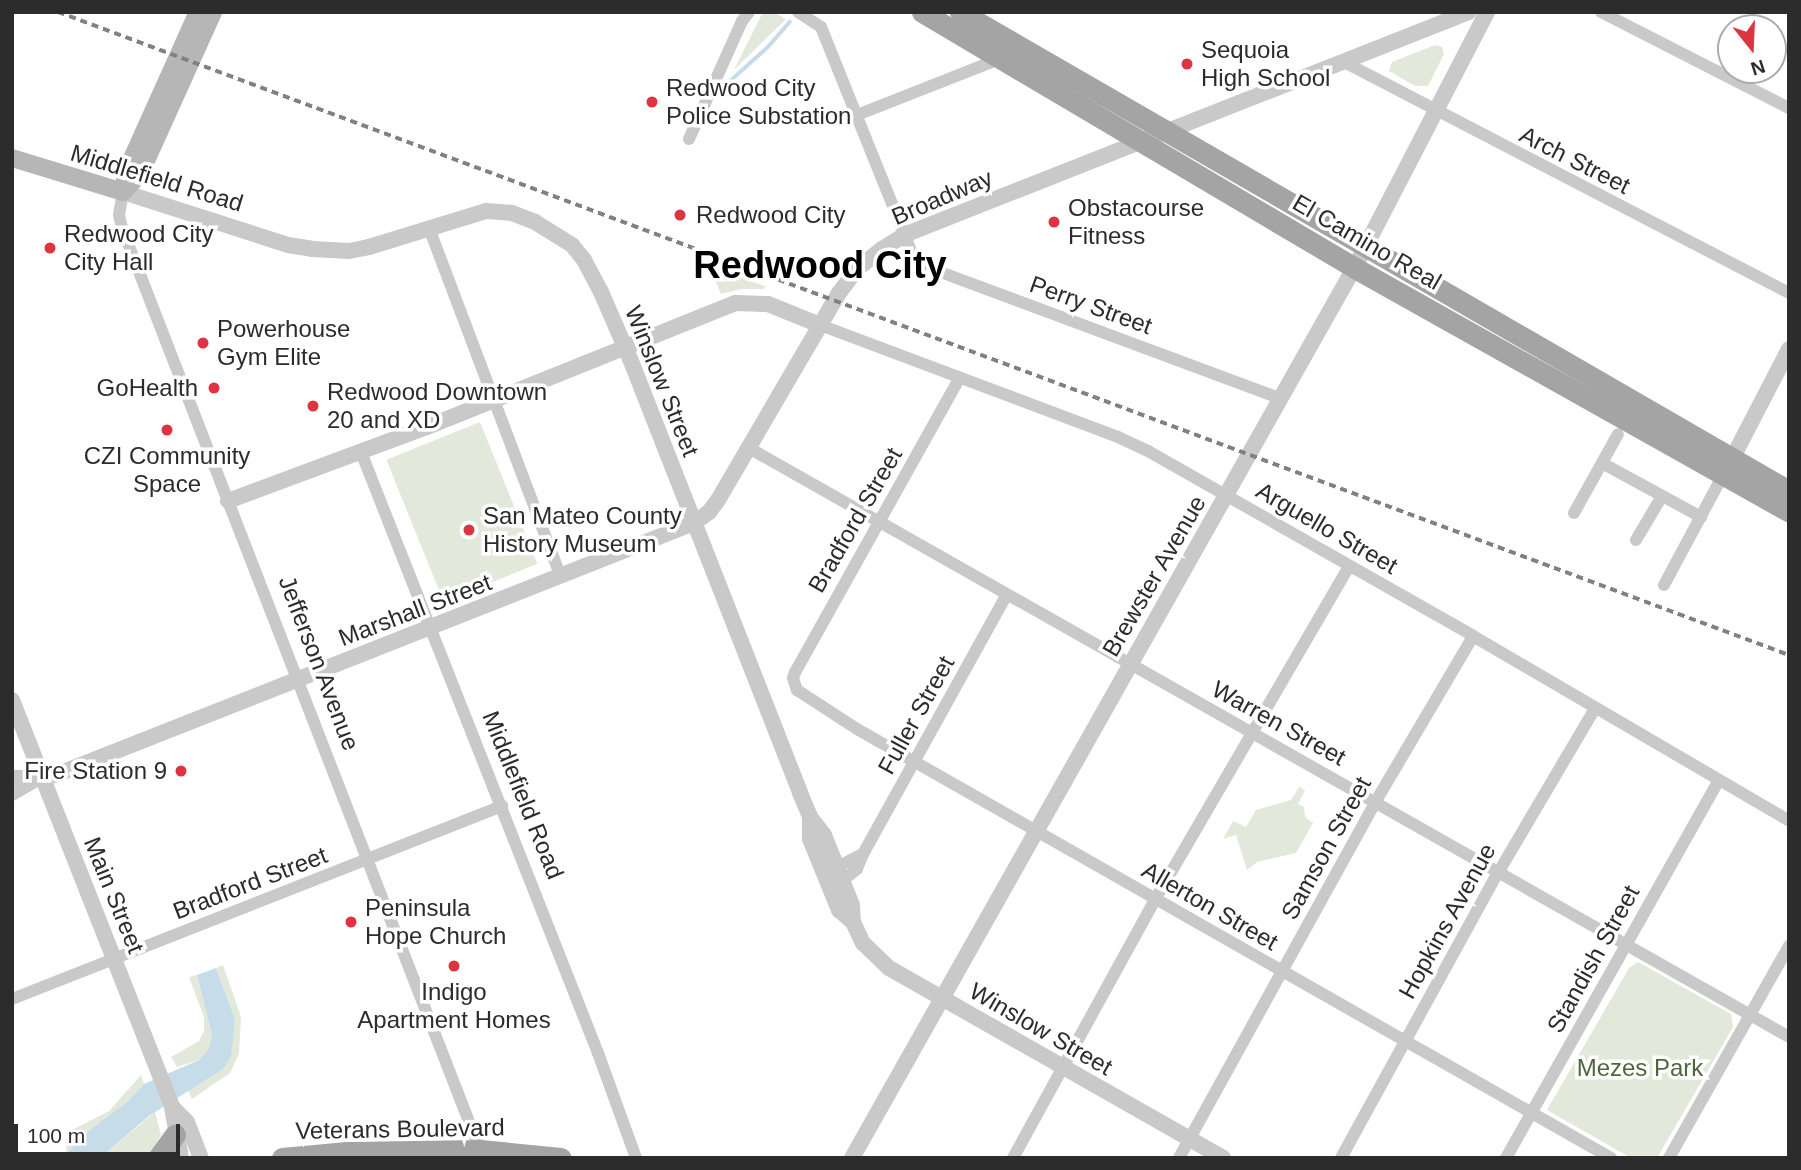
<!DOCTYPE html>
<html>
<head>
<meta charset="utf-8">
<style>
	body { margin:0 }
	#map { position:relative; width:1801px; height:1170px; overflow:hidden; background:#fff; font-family:Arial,sans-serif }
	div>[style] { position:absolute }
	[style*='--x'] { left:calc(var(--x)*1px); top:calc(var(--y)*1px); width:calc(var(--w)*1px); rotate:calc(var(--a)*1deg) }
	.green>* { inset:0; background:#e2e9da; transform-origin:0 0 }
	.water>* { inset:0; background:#c6dce9 }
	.stream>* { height:3.5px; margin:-1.75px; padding:0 1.75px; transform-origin:1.75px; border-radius:1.75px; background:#c6dce9 }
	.minor>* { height:12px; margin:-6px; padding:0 6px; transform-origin:6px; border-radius:6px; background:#c9c9c9 }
	.tertiary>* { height:16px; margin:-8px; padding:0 8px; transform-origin:8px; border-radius:8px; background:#c9c9c9 }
	.secondary>* { height:18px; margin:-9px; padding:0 9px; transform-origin:9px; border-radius:9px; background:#b6b6b6 }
	.primary>* { height:21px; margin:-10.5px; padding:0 10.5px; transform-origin:10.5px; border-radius:10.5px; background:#a4a4a4 }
	.rail>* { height:3.5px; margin-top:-1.75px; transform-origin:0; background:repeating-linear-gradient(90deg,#818181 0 7px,transparent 0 12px) }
	.dots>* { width:19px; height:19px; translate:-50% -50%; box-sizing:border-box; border:4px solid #fff; border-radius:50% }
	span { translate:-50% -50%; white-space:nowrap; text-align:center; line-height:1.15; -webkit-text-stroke:7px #fff; paint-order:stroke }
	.poi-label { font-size:24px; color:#2c2c2c }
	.left { translate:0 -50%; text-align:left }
	.right { translate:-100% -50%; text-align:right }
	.street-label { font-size:24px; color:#2c2c2c }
	.park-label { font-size:24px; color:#4f663c }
	.town-label { font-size:38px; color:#000; font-weight:700 }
	.frame { position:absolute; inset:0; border:14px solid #2c2c2c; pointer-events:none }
	.north { position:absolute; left:1717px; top:14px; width:70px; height:70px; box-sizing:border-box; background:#fff; border:2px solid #ababab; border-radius:50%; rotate:162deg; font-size:19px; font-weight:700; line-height:28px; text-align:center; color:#2c2c2c }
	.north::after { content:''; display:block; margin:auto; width:24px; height:32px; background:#de3340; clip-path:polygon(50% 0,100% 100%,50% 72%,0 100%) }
	.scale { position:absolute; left:14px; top:1124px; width:166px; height:32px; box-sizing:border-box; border:4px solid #2c2c2c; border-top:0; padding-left:9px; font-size:21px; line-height:24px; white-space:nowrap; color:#2c2c2c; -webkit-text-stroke:5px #fff; paint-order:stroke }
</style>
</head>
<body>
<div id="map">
	<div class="green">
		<i style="clip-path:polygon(763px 12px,773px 12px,786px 19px,734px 70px)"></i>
		<i style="clip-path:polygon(1435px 45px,1442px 47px,1444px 54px,1428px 86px,1415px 86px,1389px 71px,1392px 62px)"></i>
		<i style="clip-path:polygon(709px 266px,765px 286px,764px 289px,741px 289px,721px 294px)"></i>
		<i style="left:480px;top:422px;width:153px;height:101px;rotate:68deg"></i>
		<i style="clip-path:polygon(1300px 786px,1305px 791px,1298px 804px,1304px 807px,1305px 817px,1313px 823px,1296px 853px,1257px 862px,1247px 870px,1236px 835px,1223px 839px,1233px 821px,1246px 827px,1256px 810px,1291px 800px)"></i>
		<i style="clip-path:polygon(1638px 962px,1731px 1014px,1733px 1027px,1657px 1158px,1631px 1158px,1547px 1110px,1629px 968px)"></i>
		<i style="clip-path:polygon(223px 965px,241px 1017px,239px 1054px,230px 1073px,192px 1099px,188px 1091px,223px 1069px,235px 1019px,216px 968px)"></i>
		<i style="clip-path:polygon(197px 975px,212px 1035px,208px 1050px,199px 1060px,177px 1067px,171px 1057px,199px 1041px,204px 1031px,204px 1017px,189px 977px)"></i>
		<i style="clip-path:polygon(141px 1075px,144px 1084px,127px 1102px,66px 1154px,67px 1137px,72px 1130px,109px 1111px)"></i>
		<i style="clip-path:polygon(155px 1112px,161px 1135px,149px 1158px,100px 1158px)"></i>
	</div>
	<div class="water">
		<i style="clip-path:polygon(216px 968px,235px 1019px,231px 1056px,223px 1069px,149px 1116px,100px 1158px,66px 1158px,66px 1154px,90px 1130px,127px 1102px,144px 1084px,199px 1060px,208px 1050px,212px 1035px,197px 975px)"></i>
	</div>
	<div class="stream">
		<i style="--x:729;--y:82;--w:52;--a:-41.9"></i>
		<i style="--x:768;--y:47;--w:33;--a:-49"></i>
	</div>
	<div class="minor">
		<i style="--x:798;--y:12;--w:27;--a:33"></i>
		<i style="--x:821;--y:27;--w:254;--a:68.1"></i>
		<i style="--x:916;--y:263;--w:390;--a:20.4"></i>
		<i style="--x:1601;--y:12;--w:211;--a:27.1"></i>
		<i style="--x:1344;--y:62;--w:501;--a:27.43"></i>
		<i style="--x:857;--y:115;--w:156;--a:-21.5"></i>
		<i style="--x:689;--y:139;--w:129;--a:-65.8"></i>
		<i style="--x:742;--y:21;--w:11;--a:-52"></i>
		<i style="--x:123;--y:192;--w:23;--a:100"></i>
		<i style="--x:119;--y:215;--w:13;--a:77"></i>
		<i style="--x:122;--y:228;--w:989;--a:68.78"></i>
		<i style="--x:429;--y:228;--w:373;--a:69.3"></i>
		<i style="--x:820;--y:325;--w:318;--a:20.6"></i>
		<i style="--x:1118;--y:437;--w:33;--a:25"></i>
		<i style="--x:1148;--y:451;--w:374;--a:29.6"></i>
		<i style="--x:1473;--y:636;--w:366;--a:30.3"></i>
		<i style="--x:959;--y:379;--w:336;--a:119.2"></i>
		<i style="--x:795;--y:672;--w:6;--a:108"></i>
		<i style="--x:793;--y:678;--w:13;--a:72"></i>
		<i style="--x:797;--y:690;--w:72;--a:33"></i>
		<i style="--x:857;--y:729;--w:868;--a:29.64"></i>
		<i style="--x:749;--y:448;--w:1195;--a:29.52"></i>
		<i style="--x:361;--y:452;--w:646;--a:68.48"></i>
		<i style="--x:598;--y:1053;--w:112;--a:70.1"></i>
		<i style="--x:1602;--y:463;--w:113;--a:28.6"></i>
		<i style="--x:1574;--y:513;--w:90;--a:-60.9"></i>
		<i style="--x:1636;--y:540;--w:51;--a:-59.4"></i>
		<i style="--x:1664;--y:585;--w:129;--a:-61.8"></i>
		<i style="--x:12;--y:795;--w:34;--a:-30"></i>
		<i style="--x:863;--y:854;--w:295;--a:-61"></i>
		<i style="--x:837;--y:867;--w:29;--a:-27"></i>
		<i style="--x:863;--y:854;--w:16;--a:112"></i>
		<i style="--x:857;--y:869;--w:19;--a:141"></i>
		<i style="--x:12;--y:999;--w:527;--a:-21.5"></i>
		<i style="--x:1013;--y:1158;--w:297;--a:-61.2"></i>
		<i style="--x:1156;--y:898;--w:384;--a:-59.8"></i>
		<i style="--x:1179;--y:1158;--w:408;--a:-61.1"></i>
		<i style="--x:1376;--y:801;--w:191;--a:-59.5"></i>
		<i style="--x:1341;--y:1158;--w:325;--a:-61.2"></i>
		<i style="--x:1498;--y:873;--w:191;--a:-59.5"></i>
		<i style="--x:1506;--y:1158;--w:433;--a:-60.6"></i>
		<i style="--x:1669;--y:1158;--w:244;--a:-60.5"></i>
	</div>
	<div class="tertiary">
		<i style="--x:123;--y:192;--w:173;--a:17.8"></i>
		<i style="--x:288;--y:245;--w:24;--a:9"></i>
		<i style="--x:312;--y:249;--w:37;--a:3"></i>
		<i style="--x:349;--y:251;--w:20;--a:-11"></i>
		<i style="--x:369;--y:247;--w:122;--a:-17.1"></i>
		<i style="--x:486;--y:211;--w:26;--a:4"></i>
		<i style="--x:512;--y:213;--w:25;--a:21"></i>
		<i style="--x:535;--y:222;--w:44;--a:31.9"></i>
		<i style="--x:572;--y:245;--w:19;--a:51"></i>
		<i style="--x:584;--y:260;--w:36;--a:62"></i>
		<i style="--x:601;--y:292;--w:75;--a:66.5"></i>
		<i style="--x:631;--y:361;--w:464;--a:68.6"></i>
		<i style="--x:800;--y:793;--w:26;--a:67"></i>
		<i style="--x:810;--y:817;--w:23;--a:52"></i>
		<i style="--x:824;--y:835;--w:75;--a:68.2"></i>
		<i style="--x:852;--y:905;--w:17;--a:87"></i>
		<i style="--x:853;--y:922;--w:23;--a:65"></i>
		<i style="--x:863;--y:943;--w:36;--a:44"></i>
		<i style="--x:889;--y:968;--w:384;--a:29.6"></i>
		<i style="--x:1732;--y:459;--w:124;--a:-62.6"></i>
		<i style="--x:228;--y:501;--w:212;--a:-20.4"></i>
		<i style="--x:427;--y:427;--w:333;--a:-21.9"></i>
		<i style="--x:736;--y:303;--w:32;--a:2"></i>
		<i style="--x:768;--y:304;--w:56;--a:22"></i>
		<i style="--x:12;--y:700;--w:437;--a:68.5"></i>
		<i style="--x:172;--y:1107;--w:52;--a:80"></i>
		<i style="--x:12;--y:778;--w:30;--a:0"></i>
		<i style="--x:42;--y:778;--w:16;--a:-14"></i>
		<i style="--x:58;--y:774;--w:684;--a:-21.54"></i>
		<i style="--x:694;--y:523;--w:19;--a:-36"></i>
		<i style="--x:709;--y:512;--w:15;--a:-53"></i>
		<i style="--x:718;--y:500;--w:240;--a:-59.7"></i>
		<i style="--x:839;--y:293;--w:30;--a:-53"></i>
		<i style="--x:857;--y:269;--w:32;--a:-39"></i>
		<i style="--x:882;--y:249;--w:26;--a:-32"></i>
		<i style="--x:904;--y:235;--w:607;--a:-21.54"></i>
		<i style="--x:810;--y:817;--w:22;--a:90"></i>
		<i style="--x:810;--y:839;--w:77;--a:67.8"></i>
		<i style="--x:839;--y:910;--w:18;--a:41"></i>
		<i style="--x:172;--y:1107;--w:21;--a:45"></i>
		<i style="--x:187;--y:1122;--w:39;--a:69"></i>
		<i style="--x:852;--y:1158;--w:1028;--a:-60.57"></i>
		<i style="--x:1357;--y:263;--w:283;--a:-62.6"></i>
	</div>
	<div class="secondary">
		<i style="--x:12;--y:158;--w:116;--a:17"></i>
		<i style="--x:123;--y:192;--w:25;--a:-47"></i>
		<i style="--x:140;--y:174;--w:178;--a:-65.7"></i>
		<i style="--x:123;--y:192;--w:20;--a:-81"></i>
		<i style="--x:126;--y:172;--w:175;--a:-65.8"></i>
	</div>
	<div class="primary">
		<i style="--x:922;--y:12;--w:503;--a:30.59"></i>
		<i style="--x:1355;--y:268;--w:498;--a:29.3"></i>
		<i style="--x:960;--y:12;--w:957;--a:30.02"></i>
		<i style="--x:158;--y:1158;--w:29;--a:-54"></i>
		<i style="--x:282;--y:1158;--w:65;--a:-5.3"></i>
		<i style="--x:347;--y:1152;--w:133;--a:-0.9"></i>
		<i style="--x:480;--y:1150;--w:81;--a:5.6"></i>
	</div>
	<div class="rail">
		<i style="--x:58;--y:12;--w:1847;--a:20.38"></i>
	</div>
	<div class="dots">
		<i style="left:1187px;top:64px;background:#de3340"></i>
		<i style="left:652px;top:102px;background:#de3340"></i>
		<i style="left:680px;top:215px;background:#de3340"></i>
		<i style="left:1054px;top:222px;background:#de3340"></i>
		<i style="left:50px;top:248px;background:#de3340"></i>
		<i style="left:203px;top:343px;background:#de3340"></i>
		<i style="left:214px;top:388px;background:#de3340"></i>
		<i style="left:313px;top:406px;background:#de3340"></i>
		<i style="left:167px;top:430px;background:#de3340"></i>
		<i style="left:469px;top:530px;background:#de3340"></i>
		<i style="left:181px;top:771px;background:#de3340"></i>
		<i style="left:351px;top:922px;background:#de3340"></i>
		<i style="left:454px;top:966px;background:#de3340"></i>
	</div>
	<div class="poi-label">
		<span class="left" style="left:1201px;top:64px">Sequoia<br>High School</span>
		<span class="left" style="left:666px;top:102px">Redwood City<br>Police Substation</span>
		<span class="left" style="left:1068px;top:222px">Obstacourse<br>Fitness</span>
		<span class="left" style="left:696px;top:215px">Redwood City</span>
		<span class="left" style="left:64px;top:248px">Redwood City<br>City Hall</span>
		<span class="left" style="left:217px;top:343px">Powerhouse<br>Gym Elite</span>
		<span class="right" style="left:198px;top:388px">GoHealth</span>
		<span class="left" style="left:327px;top:406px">Redwood Downtown<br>20 and XD</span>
		<span style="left:167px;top:470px">CZI Community<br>Space</span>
		<span class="left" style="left:483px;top:530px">San Mateo County<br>History Museum</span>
		<span class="right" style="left:167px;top:771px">Fire Station 9</span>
		<span class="left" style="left:365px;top:922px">Peninsula<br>Hope Church</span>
		<span style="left:454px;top:1006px">Indigo<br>Apartment Homes</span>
	</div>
	<div class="street-label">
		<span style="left:1575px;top:160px;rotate:27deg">Arch Street</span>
		<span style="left:157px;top:178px;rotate:17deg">Middlefield Road</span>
		<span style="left:942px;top:197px;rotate:-23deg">Broadway</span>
		<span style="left:1367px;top:242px;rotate:30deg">El Camino Real</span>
		<span style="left:1091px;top:305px;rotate:20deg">Perry Street</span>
		<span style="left:662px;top:381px;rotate:68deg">Winslow Street</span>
		<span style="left:855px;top:520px;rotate:-60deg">Bradford Street</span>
		<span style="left:1327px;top:528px;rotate:30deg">Arguello Street</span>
		<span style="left:1154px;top:576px;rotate:-60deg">Brewster Avenue</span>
		<span style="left:415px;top:610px;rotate:-21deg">Marshall Street</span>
		<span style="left:319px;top:663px;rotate:69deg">Jefferson Avenue</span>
		<span style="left:916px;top:715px;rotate:-61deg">Fuller Street</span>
		<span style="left:1279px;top:723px;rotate:29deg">Warren Street</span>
		<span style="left:523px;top:795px;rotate:68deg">Middlefield Road</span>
		<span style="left:1326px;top:848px;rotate:-61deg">Samson Street</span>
		<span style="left:250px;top:883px;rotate:-21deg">Bradford Street</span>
		<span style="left:114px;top:895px;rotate:68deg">Main Street</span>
		<span style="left:1210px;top:906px;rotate:30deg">Allerton Street</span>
		<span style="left:1447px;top:921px;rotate:-61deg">Hopkins Avenue</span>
		<span style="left:1593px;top:959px;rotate:-61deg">Standish Street</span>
		<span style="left:1041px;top:1029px;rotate:30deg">Winslow Street</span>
		<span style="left:400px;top:1129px;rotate:-1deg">Veterans Boulevard</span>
	</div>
	<div class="park-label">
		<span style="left:1640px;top:1068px">Mezes Park</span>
	</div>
	<div class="town-label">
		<span style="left:820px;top:266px">Redwood City</span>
	</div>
	<div class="frame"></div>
	<div class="north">N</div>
	<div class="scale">100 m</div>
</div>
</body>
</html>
